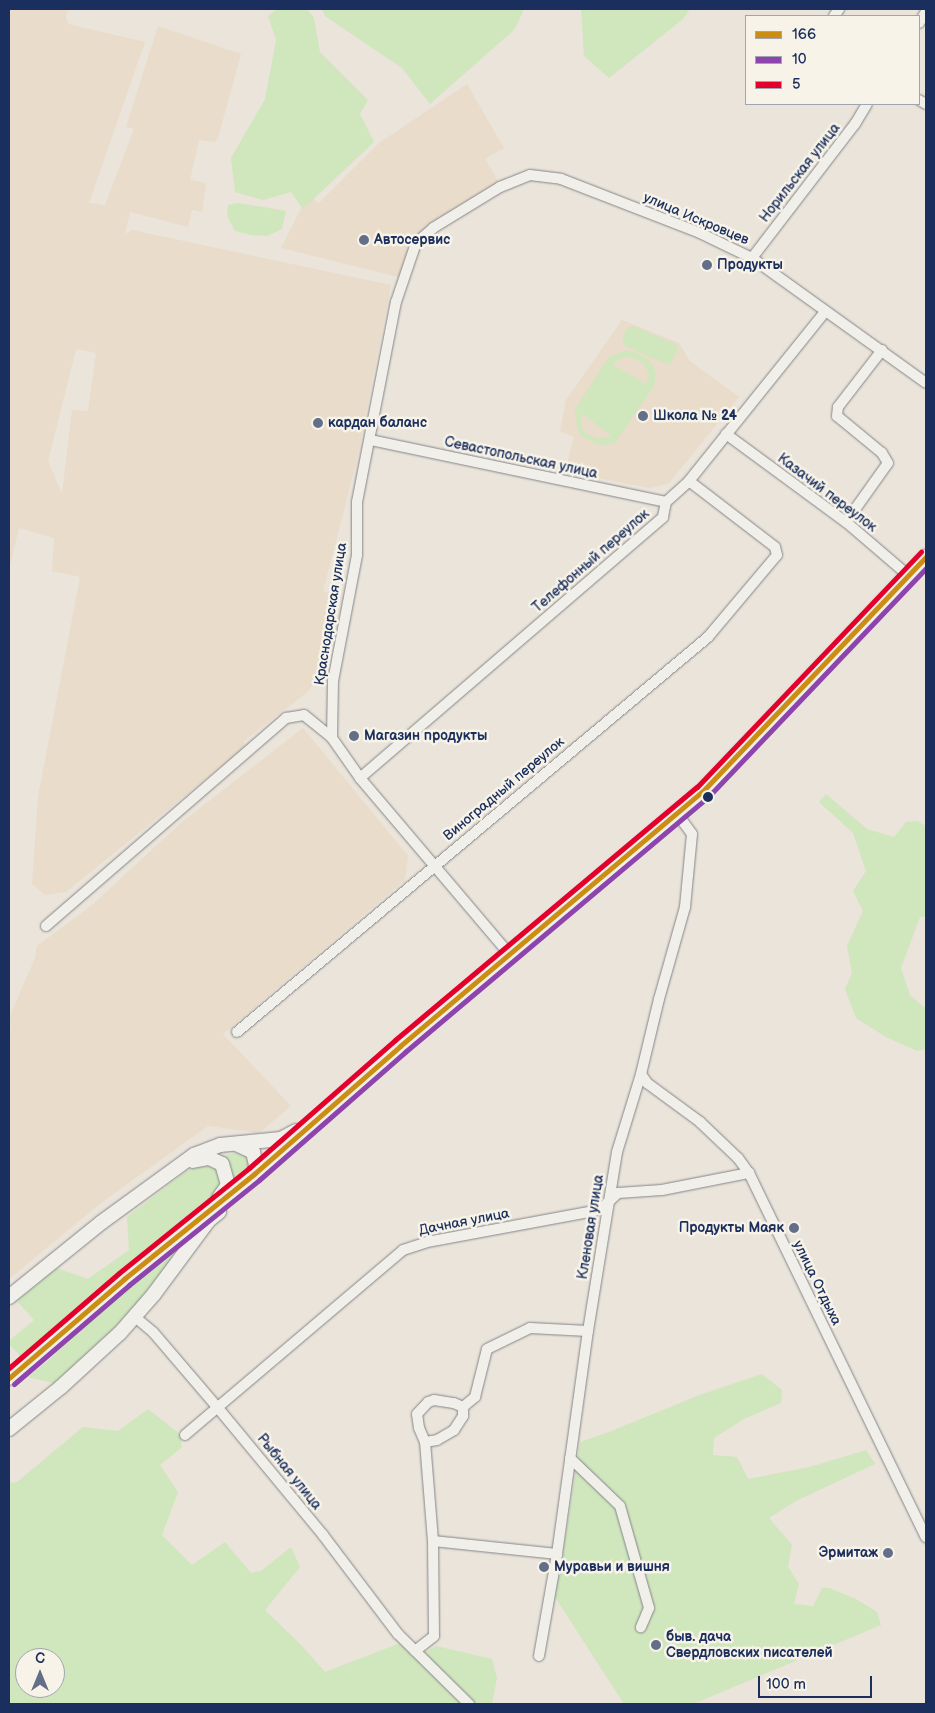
<!DOCTYPE html>
<html>
<head>
<meta charset="utf-8">
<style>
	body { margin:0 }
	#map { position:relative; width:935px; height:1713px; overflow:hidden; background:#eae4da; font-family:"Balsamiq Sans",sans-serif }
	div>[style] { position:absolute }
	[style*='--x'] { left:calc(var(--x)*1px); top:calc(var(--y)*1px); width:calc(var(--w)*1px); rotate:calc(var(--a)*1deg) }
	.built>* { inset:0; background:#e9dcca }
	.green>* { inset:0; background:#d0e6bd }
	.roads { filter:drop-shadow(0 0 1px #84858a) drop-shadow(0 0 1px #84858a) }
	.minor>* { height:10px; margin:-5px; padding:0 5px; transform-origin:5px; border-radius:5px; background:#f1efea }
	.major>* { height:14px; margin:-7px; padding:0 7px; transform-origin:7px; border-radius:7px; background:#f1efea }
	.bus-1>* { height:5px; margin:-2.5px; padding:0 2.5px; transform-origin:2.5px; border-radius:2.5px; background:#cb8e13 }
	.bus-2>* { height:5px; margin:-2.5px; padding:0 2.5px; transform-origin:2.5px; border-radius:2.5px; background:#8e44ad }
	.bus-3>* { height:5px; margin:-2.5px; padding:0 2.5px; transform-origin:2.5px; border-radius:2.5px; background:#e4002b }
	.dots>* { width:14px; height:14px; translate:-50% -50%; box-sizing:border-box; border:2px solid #f7f3e8; border-radius:50% }
	span { translate:-50% -50%; white-space:nowrap; text-align:center; line-height:1.15; -webkit-text-stroke:5px #f7f3e8; paint-order:stroke }
	.street-label { font-size:14px; color:#1b2f5e }
	.poi-label { font-size:14px; color:#1b2f5e; font-weight:700 }
	.left { translate:0 -50%; text-align:left }
	.right { translate:-100% -50%; text-align:right }
	.frame { position:absolute; inset:0; border:10px solid #1b2f5e; pointer-events:none }
	.legend { position:absolute; left:745px; top:15px; width:175px; height:90px; box-sizing:border-box; background:#f7f3e8; border:1px solid #9fa5b1; margin:0; padding:6px 9px; list-style:none; font-size:15px; color:#1b2f5e }
	.legend li { display:flex; align-items:center; gap:10px; height:25px }
	.legend b { width:25px; border:1px solid #9fa5b1 }
	.north { position:absolute; left:15px; top:1648px; width:50px; height:50px; box-sizing:border-box; background:#f7f3e8; border:1px solid #9fa5b1; border-radius:50%; rotate:0deg; font-size:14px; font-weight:700; line-height:20px; text-align:center; color:#1b2f5e }
	.north::after { content:''; display:block; margin:auto; width:18px; height:22px; background:#636e89; clip-path:polygon(50% 0,100% 100%,50% 72%,0 100%) }
	.scale { position:absolute; left:758px; top:1676px; width:114px; height:22px; box-sizing:border-box; border:2px solid #1b2f5e; border-top:0; padding-left:6px; font-size:15px; line-height:18px; white-space:nowrap; color:#1b2f5e; -webkit-text-stroke:4px #f7f3e8; paint-order:stroke }
</style>
</head>
<body>
<div id="map">
	<div class="built">
		<i style="clip-path:polygon(evenodd,9px 9px,69px 9px,66px 16px,68px 24px,145px 42px,89px 203px,105px 205px,134px 129px,126px 127px,158px 26px,241px 54px,218px 138px,215px 142px,199px 140px,190px 180px,206px 183px,202px 212px,192px 210px,188px 227px,130px 212px,125px 234px,132px 230px,391px 285px,356px 464px,323px 591px,339px 595px,324px 673px,305px 694px,244px 741px,245px 747px,66px 892px,45px 895px,32px 884px,38px 797px,80px 577px,52px 571px,54px 538px,19px 528px,9px 570px,9px 9px,76px 349px,96px 353px,88px 411px,72px 410px,62px 494px,48px 461px,76px 349px)"></i>
		<i style="clip-path:polygon(467px 84px,504px 148px,485px 159px,499px 183px,430px 224px,413px 239px,402px 278px,281px 248px,308px 195px,319px 203px,379px 143px)"></i>
		<i style="clip-path:polygon(622px 320px,679px 343px,690px 361px,739px 397px,669px 483px,650px 488px,565px 472px,574px 437px,560px 431px,566px 400px)"></i>
		<i style="clip-path:polygon(303px 728px,408px 856px,405px 880px,223px 1034px,291px 1106px,259px 1133px,208px 1126px,102px 1202px,9px 1279px,9px 1035px,11px 1031px,9px 1018px,35px 958px,37px 946px,91px 906px,182px 822px)"></i>
	</div>
	<div class="green">
		<i style="clip-path:polygon(277px 9px,307px 9px,314px 18px,320px 52px,368px 100px,360px 114px,374px 142px,303px 209px,291px 192px,263px 200px,235px 192px,231px 158px,265px 99px,276px 40px,268px 16px)"></i>
		<i style="clip-path:polygon(322px 9px,524px 9px,515px 29px,430px 104px,402px 68px,325px 16px)"></i>
		<i style="clip-path:polygon(581px 9px,690px 9px,683px 19px,609px 78px,584px 56px)"></i>
		<i style="clip-path:polygon(239px 203px,286px 211px,282px 229px,267px 236px,251px 235px,235px 231px,227px 216px,228px 205px)"></i>
		<i style="clip-path:polygon(633px 326px,677px 345px,678px 350px,671px 363px,666px 364px,624px 345px,622px 339px,627px 328px)"></i>
		<i style="clip-path:polygon(evenodd,625px 350px,638px 353px,650px 361px,655px 371px,655px 381px,652px 389px,615px 443px,607px 445px,596px 444px,581px 436px,577px 428px,575px 410px,608px 358px,625px 350px,626px 357px,636px 359px,645px 365px,649px 374px,646px 384px,613px 365px,619px 359px,626px 357px,625px 350px,582px 414px,612px 436px,598px 439px,585px 433px,581px 426px,582px 414px)"></i>
		<i style="clip-path:polygon(826px 794px,867px 829px,894px 837px,906px 822px,917px 821px,926px 826px,926px 917px,920px 917px,901px 968px,910px 995px,926px 1009px,926px 1049px,917px 1051px,886px 1037px,856px 1018px,845px 989px,852px 973px,847px 946px,863px 911px,853px 891px,866px 871px,853px 833px,819px 802px)"></i>
		<i style="clip-path:polygon(235px 1153px,244px 1154px,250px 1158px,251px 1165px,245px 1174px,233px 1182px,222px 1156px)"></i>
		<i style="clip-path:polygon(209px 1163px,221px 1174px,219px 1191px,24px 1360px,9px 1344px,9px 1341px,34px 1320px,17px 1301px,56px 1268px,88px 1279px,129px 1250px,127px 1217px,185px 1172px,199px 1165px)"></i>
		<i style="clip-path:polygon(191px 1234px,145px 1298px,95px 1350px,57px 1384px,28px 1377px,50px 1359px,107px 1302px)"></i>
		<i style="clip-path:polygon(762px 1374px,782px 1390px,781px 1403px,744px 1419px,714px 1438px,713px 1455px,737px 1457px,748px 1479px,810px 1467px,866px 1450px,875px 1464px,796px 1501px,769px 1518px,792px 1545px,788px 1567px,799px 1584px,794px 1604px,813px 1606px,822px 1588px,829px 1588px,856px 1599px,877px 1612px,881px 1625px,693px 1704px,624px 1704px,553px 1594px,561px 1568px,580px 1442px,609px 1432px,697px 1396px)"></i>
		<i style="clip-path:polygon(evenodd,148px 1409px,180px 1434px,182px 1447px,160px 1465px,178px 1492px,162px 1535px,192px 1565px,225px 1542px,251px 1573px,261px 1571px,291px 1547px,300px 1567px,265px 1610px,301px 1645px,325px 1672px,403px 1642px,420px 1655px,436px 1646px,492px 1659px,497px 1678px,492px 1704px,9px 1704px,9px 1483px,17px 1482px,83px 1427px,118px 1431px,148px 1409px,25px 1658px,55px 1658px,55px 1688px,25px 1688px,25px 1658px)"></i>
	</div>
	<div class="roads">
		<div class="minor">
			<i style="--x:834;--y:16;--w:9;--a:-54"></i>
			<i style="--x:919;--y:23;--w:13;--a:-58"></i>
			<i style="--x:919;--y:100;--w:8;--a:30"></i>
			<i style="--x:752;--y:258;--w:169;--a:-52.5"></i>
			<i style="--x:855;--y:124;--w:23;--a:-59"></i>
			<i style="--x:726;--y:434;--w:149;--a:36.3"></i>
			<i style="--x:846;--y:522;--w:83;--a:40.6"></i>
			<i style="--x:370;--y:440;--w:302;--a:11.8"></i>
			<i style="--x:846;--y:522;--w:72;--a:-54.6"></i>
			<i style="--x:888;--y:463;--w:12;--a:-121"></i>
			<i style="--x:882;--y:453;--w:58;--a:-140.6"></i>
			<i style="--x:837;--y:416;--w:9;--a:-84"></i>
			<i style="--x:838;--y:407;--w:72;--a:-52.3"></i>
			<i style="--x:332;--y:738;--w:49;--a:55"></i>
			<i style="--x:360;--y:778;--w:232;--a:49.7"></i>
			<i style="--x:360;--y:778;--w:400;--a:-40.7"></i>
			<i style="--x:663;--y:517;--w:15;--a:-79"></i>
			<i style="--x:666;--y:502;--w:31;--a:-42"></i>
			<i style="--x:689;--y:481;--w:217;--a:-51.2"></i>
			<i style="--x:46;--y:926;--w:318;--a:-40.9"></i>
			<i style="--x:286;--y:718;--w:18;--a:-9"></i>
			<i style="--x:304;--y:715;--w:36;--a:39"></i>
			<i style="--x:332;--y:738;--w:57;--a:-89"></i>
			<i style="--x:333;--y:681;--w:128;--a:-79.2"></i>
			<i style="--x:357;--y:555;--w:53;--a:-90"></i>
			<i style="--x:357;--y:502;--w:204;--a:-79"></i>
			<i style="--x:396;--y:302;--w:62;--a:-71.3"></i>
			<i style="--x:416;--y:243;--w:23;--a:-41"></i>
			<i style="--x:433;--y:228;--w:79;--a:-31.5"></i>
			<i style="--x:500;--y:187;--w:32;--a:-22"></i>
			<i style="--x:530;--y:175;--w:31;--a:7"></i>
			<i style="--x:561;--y:179;--w:149;--a:21.2"></i>
			<i style="--x:700;--y:233;--w:58;--a:25.7"></i>
			<i style="--x:752;--y:258;--w:214;--a:35.7"></i>
			<i style="--x:237;--y:1032;--w:615;--a:-39.98"></i>
			<i style="--x:708;--y:637;--w:107;--a:-49.9"></i>
			<i style="--x:777;--y:555;--w:8;--a:-104"></i>
			<i style="--x:775;--y:547;--w:108;--a:-142.5"></i>
			<i style="--x:641;--y:1074;--w:11;--a:56"></i>
			<i style="--x:647;--y:1083;--w:66;--a:36.3"></i>
			<i style="--x:700;--y:1122;--w:52;--a:43.5"></i>
			<i style="--x:738;--y:1158;--w:19;--a:54"></i>
			<i style="--x:749;--y:1173;--w:405;--a:64.1"></i>
			<i style="--x:135;--y:1317;--w:23;--a:40"></i>
			<i style="--x:153;--y:1332;--w:100;--a:49.5"></i>
			<i style="--x:218;--y:1408;--w:165;--a:50.4"></i>
			<i style="--x:323;--y:1535;--w:124;--a:52.9"></i>
			<i style="--x:398;--y:1634;--w:100;--a:44.6"></i>
			<i style="--x:463;--y:1407;--w:16;--a:-40"></i>
			<i style="--x:475;--y:1397;--w:49;--a:-76"></i>
			<i style="--x:487;--y:1349;--w:48;--a:-26"></i>
			<i style="--x:530;--y:1328;--w:58;--a:3"></i>
			<i style="--x:185;--y:1435;--w:286;--a:-40.3"></i>
			<i style="--x:403;--y:1250;--w:25;--a:-18"></i>
			<i style="--x:427;--y:1242;--w:170;--a:-10.5"></i>
			<i style="--x:594;--y:1211;--w:10;--a:-24"></i>
			<i style="--x:603;--y:1207;--w:21;--a:-43"></i>
			<i style="--x:618;--y:1193;--w:44;--a:-3.9"></i>
			<i style="--x:662;--y:1190;--w:89;--a:-11.1"></i>
			<i style="--x:425;--y:1442;--w:12;--a:-9"></i>
			<i style="--x:437;--y:1440;--w:20;--a:-30"></i>
			<i style="--x:454;--y:1430;--w:17;--a:-57"></i>
			<i style="--x:463;--y:1416;--w:9;--a:-90"></i>
			<i style="--x:570;--y:1458;--w:69;--a:43.8"></i>
			<i style="--x:620;--y:1506;--w:106;--a:74.1"></i>
			<i style="--x:649;--y:1608;--w:21;--a:113"></i>
			<i style="--x:433;--y:1541;--w:125;--a:6"></i>
			<i style="--x:415;--y:1651;--w:24;--a:-38"></i>
			<i style="--x:434;--y:1636;--w:95;--a:-90.6"></i>
			<i style="--x:433;--y:1541;--w:99;--a:-94.6"></i>
			<i style="--x:425;--y:1442;--w:15;--a:-113"></i>
			<i style="--x:419;--y:1428;--w:14;--a:-98"></i>
			<i style="--x:417;--y:1414;--w:16;--a:-47"></i>
			<i style="--x:428;--y:1402;--w:6;--a:-18"></i>
			<i style="--x:434;--y:1400;--w:20;--a:9"></i>
			<i style="--x:454;--y:1403;--w:10;--a:24"></i>
			<i style="--x:539;--y:1656;--w:104;--a:-80"></i>
			<i style="--x:557;--y:1554;--w:225;--a:-82.1"></i>
			<i style="--x:588;--y:1331;--w:181;--a:-80.8"></i>
			<i style="--x:617;--y:1152;--w:82;--a:-72.9"></i>
			<i style="--x:641;--y:1074;--w:77;--a:-76.5"></i>
			<i style="--x:659;--y:999;--w:96;--a:-74.2"></i>
			<i style="--x:685;--y:907;--w:73;--a:-84.5"></i>
			<i style="--x:692;--y:834;--w:26;--a:-126"></i>
		</div>
		<div class="major">
			<i style="--x:236;--y:1144;--w:19;--a:25"></i>
			<i style="--x:253;--y:1152;--w:13;--a:77"></i>
			<i style="--x:256;--y:1165;--w:9;--a:103"></i>
			<i style="--x:193;--y:1161;--w:16;--a:-11"></i>
			<i style="--x:209;--y:1158;--w:14;--a:25"></i>
			<i style="--x:222;--y:1164;--w:22;--a:74"></i>
			<i style="--x:228;--y:1185;--w:16;--a:125"></i>
			<i style="--x:9;--y:1297;--w:119;--a:-38.9"></i>
			<i style="--x:102;--y:1222;--w:114;--a:-36.1"></i>
			<i style="--x:194;--y:1155;--w:28;--a:-21"></i>
			<i style="--x:220;--y:1145;--w:61;--a:-5.6"></i>
			<i style="--x:281;--y:1139;--w:17;--a:-28"></i>
			<i style="--x:9;--y:1378;--w:152;--a:-40.7"></i>
			<i style="--x:124;--y:1279;--w:167;--a:-38.9"></i>
			<i style="--x:254;--y:1174;--w:194;--a:-41.2"></i>
			<i style="--x:400;--y:1046;--w:395;--a:-40.1"></i>
			<i style="--x:702;--y:792;--w:325;--a:-46.4"></i>
			<i style="--x:9;--y:1429;--w:67;--a:-38.9"></i>
			<i style="--x:61;--y:1387;--w:80;--a:-42.5"></i>
			<i style="--x:120;--y:1333;--w:52;--a:-48.9"></i>
			<i style="--x:154;--y:1294;--w:92;--a:-53.4"></i>
			<i style="--x:209;--y:1220;--w:13;--a:-39"></i>
		</div>
	</div>
	<div class="bus-1">
		<i style="--x:9;--y:1378;--w:152;--a:-40.7"></i>
		<i style="--x:124;--y:1279;--w:167;--a:-38.9"></i>
		<i style="--x:254;--y:1174;--w:194;--a:-41.2"></i>
		<i style="--x:400;--y:1046;--w:395;--a:-40.1"></i>
		<i style="--x:702;--y:792;--w:325;--a:-46.4"></i>
	</div>
	<div class="bus-2">
		<i style="--x:14;--y:1384;--w:152;--a:-40.7"></i>
		<i style="--x:129;--y:1285;--w:167;--a:-38.9"></i>
		<i style="--x:259;--y:1180;--w:194;--a:-41.2"></i>
		<i style="--x:405;--y:1052;--w:395;--a:-40.1"></i>
		<i style="--x:707;--y:798;--w:318;--a:-46.4"></i>
	</div>
	<div class="bus-3">
		<i style="--x:9;--y:1368;--w:145;--a:-40.8"></i>
		<i style="--x:119;--y:1273;--w:167;--a:-38.9"></i>
		<i style="--x:249;--y:1168;--w:194;--a:-41.2"></i>
		<i style="--x:395;--y:1040;--w:394;--a:-40"></i>
		<i style="--x:697;--y:787;--w:325;--a:-46.4"></i>
	</div>
	<div class="dots">
		<i style="left:364px;top:240px;background:#636e89"></i>
		<i style="left:707px;top:265px;background:#636e89"></i>
		<i style="left:643px;top:416px;background:#636e89"></i>
		<i style="left:318px;top:423px;background:#636e89"></i>
		<i style="left:354px;top:736px;background:#636e89"></i>
		<i style="left:708px;top:797px;background:#1b2f5e"></i>
		<i style="left:794px;top:1228px;background:#636e89"></i>
		<i style="left:888px;top:1553px;background:#636e89"></i>
		<i style="left:544px;top:1567px;background:#636e89"></i>
		<i style="left:656px;top:1645px;background:#636e89"></i>
	</div>
	<div class="street-label">
		<span style="left:800px;top:173px;rotate:-52deg">Норильская улица</span>
		<span style="left:696px;top:219px;rotate:23deg">улица Искровцев</span>
		<span style="left:521px;top:458px;rotate:12deg">Севастопольская улица</span>
		<span style="left:827px;top:493px;rotate:37deg">Казачий переулок</span>
		<span style="left:591px;top:561px;rotate:-41deg">Телефонный переулок</span>
		<span style="left:331px;top:614px;rotate:-81deg">Краснодарская улица</span>
		<span style="left:504px;top:789px;rotate:-40deg">Виноградный переулок</span>
		<span style="left:464px;top:1222px;rotate:-11deg">Дачная улица</span>
		<span style="left:591px;top:1227px;rotate:-81deg">Кленовая улица</span>
		<span style="left:817px;top:1283px;rotate:64deg">улица Отдыха</span>
		<span style="left:289px;top:1472px;rotate:51deg">Рыбная улица</span>
	</div>
	<div class="poi-label">
		<span class="left" style="left:374px;top:240px">Автосервис</span>
		<span class="left" style="left:717px;top:265px">Продукты</span>
		<span class="left" style="left:653px;top:416px">Школа № 24</span>
		<span class="left" style="left:328px;top:423px">кардан баланс</span>
		<span class="left" style="left:364px;top:736px">Магазин продукты</span>
		<span class="right" style="left:784px;top:1228px">Продукты Маяк</span>
		<span class="right" style="left:878px;top:1553px">Эрмитаж</span>
		<span class="left" style="left:554px;top:1567px">Муравьи и вишня</span>
		<span class="left" style="left:666px;top:1645px">быв. дача<br>Свердловских писателей</span>
	</div>
	<div class="frame"></div>
	<ul class="legend">
	<li><b style="height:6px;background:#cb8e13"></b>166</li>
	<li><b style="height:6px;background:#8e44ad"></b>10</li>
	<li><b style="height:6px;background:#e4002b"></b>5</li>
	</ul>
	<div class="north">С</div>
	<div class="scale">100 m</div>
</div>
</body>
</html>
